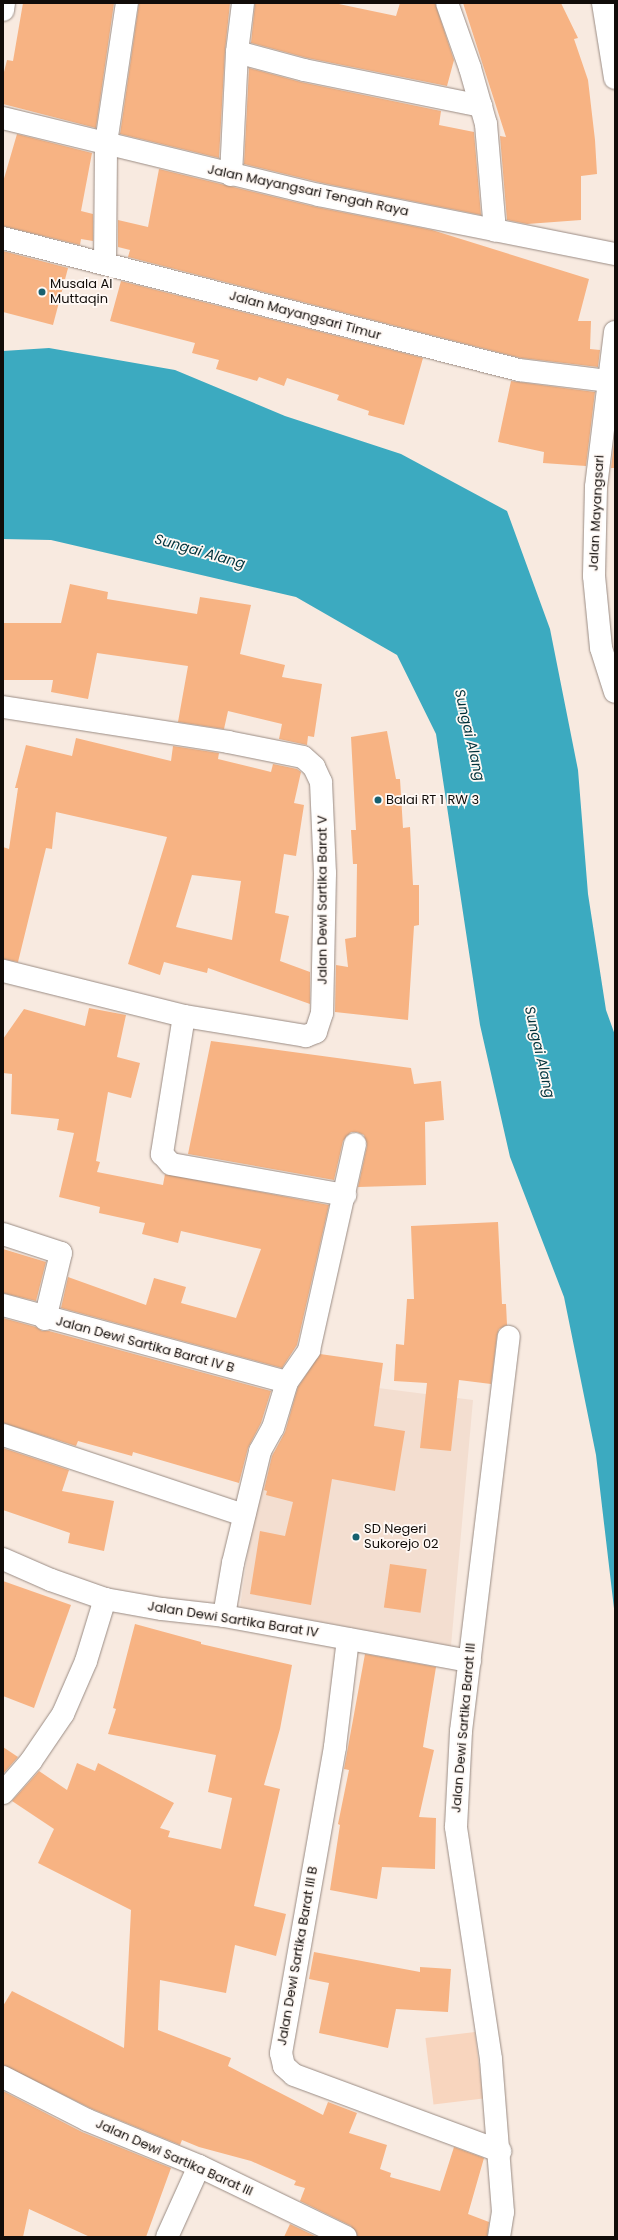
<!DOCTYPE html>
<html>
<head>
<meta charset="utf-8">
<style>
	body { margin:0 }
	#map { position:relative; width:618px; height:2240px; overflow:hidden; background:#f8eae0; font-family:Poppins,sans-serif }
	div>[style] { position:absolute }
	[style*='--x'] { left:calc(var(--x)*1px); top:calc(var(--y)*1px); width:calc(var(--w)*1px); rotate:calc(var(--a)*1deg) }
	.built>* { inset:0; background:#f3ded0 }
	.green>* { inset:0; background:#f8d5be; transform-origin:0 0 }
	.water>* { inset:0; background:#3caac0 }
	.building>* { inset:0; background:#f7b383; transform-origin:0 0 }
	.roads { filter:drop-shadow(0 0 1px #9a8c84) drop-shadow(0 0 1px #9a8c84) }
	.minor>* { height:22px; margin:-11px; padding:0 11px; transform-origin:11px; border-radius:11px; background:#fff }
	.dots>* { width:11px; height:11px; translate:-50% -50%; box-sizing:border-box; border:2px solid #fff9f5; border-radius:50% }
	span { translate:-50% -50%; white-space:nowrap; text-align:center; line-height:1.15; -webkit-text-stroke:3.5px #fff9f5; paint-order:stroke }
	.street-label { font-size:13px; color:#110c09 }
	.poi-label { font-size:13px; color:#110c09 }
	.left { translate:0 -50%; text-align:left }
	.water-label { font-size:14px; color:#00323b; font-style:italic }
	.frame { position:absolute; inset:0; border:4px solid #110c09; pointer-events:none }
</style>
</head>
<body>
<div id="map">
	<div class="built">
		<i style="clip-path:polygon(299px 1378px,473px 1400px,451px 1646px,240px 1607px,260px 1468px,266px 1451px,284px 1453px,291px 1402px)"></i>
	</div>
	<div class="green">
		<i style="left:475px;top:2032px;width:67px;height:50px;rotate:83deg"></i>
	</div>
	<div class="water">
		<i style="clip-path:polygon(49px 348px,175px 370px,285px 416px,401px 454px,507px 511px,550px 629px,578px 770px,588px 894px,606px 1010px,615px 1035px,615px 1617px,596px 1455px,564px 1297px,510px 1157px,480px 1025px,436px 734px,397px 655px,296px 597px,51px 540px,3px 539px,3px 351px)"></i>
	</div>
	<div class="building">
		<i style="clip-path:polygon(23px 3px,114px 3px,96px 128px,3px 104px,3px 76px,7px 60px,13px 61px)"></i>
		<i style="clip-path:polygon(139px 3px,230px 3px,225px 51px,219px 158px,120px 134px)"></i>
		<i style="clip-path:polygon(255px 3px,334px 3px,396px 16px,400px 3px,435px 3px,454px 60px,447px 86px,307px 58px,251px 43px)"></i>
		<i style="clip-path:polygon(463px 3px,561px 3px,578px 38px,574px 39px,588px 80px,595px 140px,597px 174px,581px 176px,581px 220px,527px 224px,507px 220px,500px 136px,506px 137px)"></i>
		<i style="clip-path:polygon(249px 68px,301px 82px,441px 111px,439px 125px,474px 132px,481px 215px,322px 183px,244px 164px)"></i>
		<i style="clip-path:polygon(17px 134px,92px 153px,81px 211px,93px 214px,93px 241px,81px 239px,80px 245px,3px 226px,3px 182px)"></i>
		<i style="clip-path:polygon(159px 169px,316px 207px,432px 230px,589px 279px,578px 321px,591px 321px,590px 349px,600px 350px,598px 367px,521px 358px,128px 257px,130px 250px,118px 247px,118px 220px,148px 227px)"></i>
		<i style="clip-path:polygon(3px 251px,68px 268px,53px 325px,3px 312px)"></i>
		<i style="clip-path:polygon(121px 281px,423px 358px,404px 425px,368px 415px,369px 411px,337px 400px,339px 395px,287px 378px,284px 386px,259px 377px,257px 381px,216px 369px,219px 360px,192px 353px,195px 343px,110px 321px)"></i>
		<i style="clip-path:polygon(511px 381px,595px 392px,586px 466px,543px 463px,544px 452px,498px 442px)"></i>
		<i style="clip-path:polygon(615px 435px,615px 468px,611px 468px)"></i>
		<i style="clip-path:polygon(70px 584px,108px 592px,107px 599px,197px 614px,200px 597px,251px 605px,240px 654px,285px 665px,282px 677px,322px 684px,314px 737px,308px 736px,307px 745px,279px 739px,282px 724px,228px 711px,224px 729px,178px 722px,188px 666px,97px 653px,88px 699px,51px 692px,53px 680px,3px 680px,3px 623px,61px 623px)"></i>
		<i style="clip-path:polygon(387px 731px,396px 779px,400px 779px,403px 828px,410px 827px,413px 885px,419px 885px,419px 925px,414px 926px,408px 1020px,335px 1012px,336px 965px,348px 967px,345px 939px,356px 937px,357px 864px,353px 864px,351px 830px,356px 830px,351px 737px)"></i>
		<i style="clip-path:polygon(evenodd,76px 738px,171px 761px,173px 746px,219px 753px,218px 759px,271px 772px,273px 764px,297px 769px,301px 772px,294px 803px,304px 805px,296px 856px,284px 854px,275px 913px,289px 916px,280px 961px,310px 972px,310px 1004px,208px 968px,207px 973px,164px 962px,160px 975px,128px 964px,167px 837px,56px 812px,52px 849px,46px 848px,18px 962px,3px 959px,3px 847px,9px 849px,18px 788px,15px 788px,26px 745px,72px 756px,76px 738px,192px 875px,241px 881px,232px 940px,176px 927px,192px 875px)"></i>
		<i style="clip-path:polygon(89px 1008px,126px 1015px,117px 1057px,140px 1063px,131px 1098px,108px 1092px,96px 1161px,100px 1162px,97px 1172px,163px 1185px,165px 1174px,329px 1205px,297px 1345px,282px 1368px,61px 1308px,68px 1277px,146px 1305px,154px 1278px,186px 1287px,181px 1303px,236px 1318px,261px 1249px,181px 1231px,178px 1243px,142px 1234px,145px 1223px,99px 1213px,100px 1207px,59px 1197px,74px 1133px,57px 1130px,59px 1119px,11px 1114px,12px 1074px,3px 1073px,3px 1039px,24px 1009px,85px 1026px)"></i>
		<i style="clip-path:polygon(211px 1041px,411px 1068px,414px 1084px,441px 1081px,444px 1120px,425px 1122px,426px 1185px,358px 1187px,367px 1146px,364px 1135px,357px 1132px,351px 1132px,343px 1141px,334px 1180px,188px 1154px)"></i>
		<i style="clip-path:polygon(498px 1222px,502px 1304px,506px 1304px,507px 1325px,499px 1329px,497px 1335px,491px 1384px,459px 1380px,451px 1451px,420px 1448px,427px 1383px,394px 1381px,396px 1344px,404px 1345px,407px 1299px,414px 1299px,411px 1226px)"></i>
		<i style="clip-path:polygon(3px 1249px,46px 1262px,36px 1301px,3px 1293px)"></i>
		<i style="clip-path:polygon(3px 1318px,36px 1327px,42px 1331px,49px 1331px,271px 1391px,261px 1423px,248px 1448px,239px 1483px,133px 1452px,132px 1456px,78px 1441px,76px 1446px,3px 1423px)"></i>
		<i style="clip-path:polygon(320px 1354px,383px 1363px,374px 1426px,405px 1431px,395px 1491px,332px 1479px,311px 1605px,250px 1594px,260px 1531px,285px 1536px,293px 1502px,266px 1495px,267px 1491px,264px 1490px,272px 1456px,285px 1432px,298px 1387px)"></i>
		<i style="clip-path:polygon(3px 1448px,69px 1470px,62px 1491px,114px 1501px,104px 1551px,68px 1543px,70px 1533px,3px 1510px)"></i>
		<i style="left:390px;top:1564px;width:37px;height:44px;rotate:8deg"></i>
		<i style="clip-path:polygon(3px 1581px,71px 1605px,34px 1708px,3px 1696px)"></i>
		<i style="clip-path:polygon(135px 1624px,201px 1642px,201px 1644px,292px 1665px,280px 1729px,264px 1785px,280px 1789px,254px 1906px,286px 1914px,276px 1956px,235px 1945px,226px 1993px,160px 1980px,158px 2030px,231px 2058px,228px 2066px,323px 2115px,328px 2102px,357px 2113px,349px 2133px,387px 2145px,380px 2169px,391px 2173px,390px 2177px,440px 2191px,454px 2147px,484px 2158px,468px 2214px,489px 2222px,487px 2237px,358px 2237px,351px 2226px,300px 2201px,305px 2188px,294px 2185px,296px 2181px,251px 2161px,199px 2147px,182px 2140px,180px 2145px,92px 2109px,3px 2065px,3px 2006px,12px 1991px,124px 2048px,131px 1910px,38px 1863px,54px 1829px,12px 1801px,39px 1771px,67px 1790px,77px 1763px,95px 1771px,98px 1763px,174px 1803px,160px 1828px,170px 1831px,168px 1837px,221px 1849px,232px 1798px,208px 1792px,216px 1755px,108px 1734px,116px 1709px,113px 1708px)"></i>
		<i style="clip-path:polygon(365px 1654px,436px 1667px,423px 1747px,434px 1750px,419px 1817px,436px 1818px,435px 1869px,382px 1867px,377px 1899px,330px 1890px,340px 1825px,338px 1824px,349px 1770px,344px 1769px)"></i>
		<i style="clip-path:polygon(3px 1747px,18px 1757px,3px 1774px)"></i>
		<i style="clip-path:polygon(314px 1952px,420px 1972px,420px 1967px,451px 1969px,448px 2012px,396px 2009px,388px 2048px,319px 2033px,329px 1983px,309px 1979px)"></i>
		<i style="clip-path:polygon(3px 2091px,82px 2132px,171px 2168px,146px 2237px,90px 2237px,29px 2209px,23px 2237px,3px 2237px)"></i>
		<i style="clip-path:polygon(290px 2224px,317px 2237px,284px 2237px)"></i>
	</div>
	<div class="roads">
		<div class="minor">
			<i style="--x:447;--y:3;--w:69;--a:70.5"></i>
			<i style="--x:470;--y:68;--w:58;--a:74.1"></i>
			<i style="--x:486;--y:124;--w:107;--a:85.2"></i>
			<i style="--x:603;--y:3;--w:76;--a:80.9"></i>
			<i style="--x:3;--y:10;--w:7;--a:-82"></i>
			<i style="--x:237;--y:52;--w:69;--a:15"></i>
			<i style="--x:304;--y:70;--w:181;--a:11.5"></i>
			<i style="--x:3;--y:118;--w:325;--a:13.7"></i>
			<i style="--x:319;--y:195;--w:302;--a:11.3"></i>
			<i style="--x:231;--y:175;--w:123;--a:-87.2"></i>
			<i style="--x:237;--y:52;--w:49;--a:-83"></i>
			<i style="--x:3;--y:238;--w:533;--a:14.35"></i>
			<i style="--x:519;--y:370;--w:91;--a:7"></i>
			<i style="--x:105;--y:263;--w:120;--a:-89.5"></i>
			<i style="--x:106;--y:143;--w:142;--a:-81.5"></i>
			<i style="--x:615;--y:332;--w:156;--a:97"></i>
			<i style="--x:596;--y:487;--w:89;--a:91.3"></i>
			<i style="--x:594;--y:576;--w:72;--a:84.4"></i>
			<i style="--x:601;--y:648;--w:46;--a:72.3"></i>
			<i style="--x:3;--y:707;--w:228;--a:8.8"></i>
			<i style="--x:228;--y:742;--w:76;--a:11.3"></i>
			<i style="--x:303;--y:757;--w:15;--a:42"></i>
			<i style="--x:314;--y:767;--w:17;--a:65"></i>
			<i style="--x:321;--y:782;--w:91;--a:87.5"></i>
			<i style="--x:325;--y:873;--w:140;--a:91.2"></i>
			<i style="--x:322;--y:1013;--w:20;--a:108"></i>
			<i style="--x:316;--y:1032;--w:11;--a:158"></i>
			<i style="--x:306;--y:1036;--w:124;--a:-170.7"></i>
			<i style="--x:184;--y:1016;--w:187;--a:-166"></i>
			<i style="--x:184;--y:1016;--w:140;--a:99.1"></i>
			<i style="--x:162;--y:1154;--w:13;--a:48"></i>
			<i style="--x:171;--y:1164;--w:177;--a:10.1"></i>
			<i style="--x:3;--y:1234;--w:61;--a:18.1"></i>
			<i style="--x:61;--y:1253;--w:68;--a:103.6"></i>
			<i style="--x:3;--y:1305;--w:294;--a:15.2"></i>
			<i style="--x:3;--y:1435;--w:254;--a:18.4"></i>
			<i style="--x:3;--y:1559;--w:52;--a:23.6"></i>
			<i style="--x:51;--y:1580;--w:57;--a:19.4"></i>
			<i style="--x:105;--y:1599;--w:58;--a:10"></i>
			<i style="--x:162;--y:1609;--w:62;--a:6.4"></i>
			<i style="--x:224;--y:1616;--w:250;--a:10.4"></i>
			<i style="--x:224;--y:1616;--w:54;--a:-80.4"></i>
			<i style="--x:233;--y:1563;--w:115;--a:-76.4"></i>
			<i style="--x:260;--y:1451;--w:26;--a:-61"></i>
			<i style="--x:273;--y:1428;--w:48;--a:-73.1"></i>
			<i style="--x:287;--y:1382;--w:39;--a:-55"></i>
			<i style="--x:309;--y:1350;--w:211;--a:-77.4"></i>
			<i style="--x:348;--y:1639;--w:109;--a:96.9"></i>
			<i style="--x:335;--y:1747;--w:311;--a:100"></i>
			<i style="--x:281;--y:2053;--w:13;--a:77"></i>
			<i style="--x:284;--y:2066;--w:13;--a:42"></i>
			<i style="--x:294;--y:2075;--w:220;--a:20.3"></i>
			<i style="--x:3;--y:1793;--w:43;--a:-48.8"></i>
			<i style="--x:31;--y:1761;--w:57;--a:-55.8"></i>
			<i style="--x:63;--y:1714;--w:58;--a:-66.5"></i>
			<i style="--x:86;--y:1661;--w:65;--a:-73"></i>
			<i style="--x:3;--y:2077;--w:94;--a:27.1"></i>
			<i style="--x:87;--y:2120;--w:121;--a:22.3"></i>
			<i style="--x:199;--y:2166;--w:163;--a:25.8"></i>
			<i style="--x:167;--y:2237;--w:78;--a:-65.7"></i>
			<i style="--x:499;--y:2237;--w:25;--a:-81"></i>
			<i style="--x:503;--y:2212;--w:153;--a:-94.5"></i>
			<i style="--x:491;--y:2059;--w:235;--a:-98.6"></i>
			<i style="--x:456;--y:1827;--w:96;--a:-87"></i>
			<i style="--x:461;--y:1731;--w:397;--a:-83.1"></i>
		</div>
	</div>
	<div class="dots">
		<i style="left:42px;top:292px;background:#17606f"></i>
		<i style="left:378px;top:800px;background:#17606f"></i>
		<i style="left:356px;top:1537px;background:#17606f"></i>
	</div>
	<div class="street-label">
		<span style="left:308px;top:191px;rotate:12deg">Jalan Mayangsari Tengah Raya</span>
		<span style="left:305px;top:316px;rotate:15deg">Jalan Mayangsari Timur</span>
		<span style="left:597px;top:513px;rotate:-87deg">Jalan Mayangsari</span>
		<span style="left:323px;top:900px;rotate:-90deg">Jalan Dewi Sartika Barat V</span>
		<span style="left:145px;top:1345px;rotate:15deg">Jalan Dewi Sartika Barat IV B</span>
		<span style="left:233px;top:1620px;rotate:9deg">Jalan Dewi Sartika Barat IV</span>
		<span style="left:464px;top:1728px;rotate:-85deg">Jalan Dewi Sartika Barat III</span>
		<span style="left:298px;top:1956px;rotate:-80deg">Jalan Dewi Sartika Barat III B</span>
		<span style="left:174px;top:2158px;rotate:24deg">Jalan Dewi Sartika Barat III</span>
	</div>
	<div class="poi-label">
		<span class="left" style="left:50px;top:292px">Musala Al<br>Muttaqin</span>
		<span class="left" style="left:386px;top:800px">Balai RT 1 RW 3</span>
		<span class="left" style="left:364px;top:1537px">SD Negeri<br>Sukorejo 02</span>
	</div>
	<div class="water-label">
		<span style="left:200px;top:551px;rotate:16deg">Sungai Alang</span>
		<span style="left:470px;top:735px;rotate:77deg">Sungai Alang</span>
		<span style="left:540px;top:1052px;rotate:77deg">Sungai Alang</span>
	</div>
	<div class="frame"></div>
</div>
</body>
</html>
